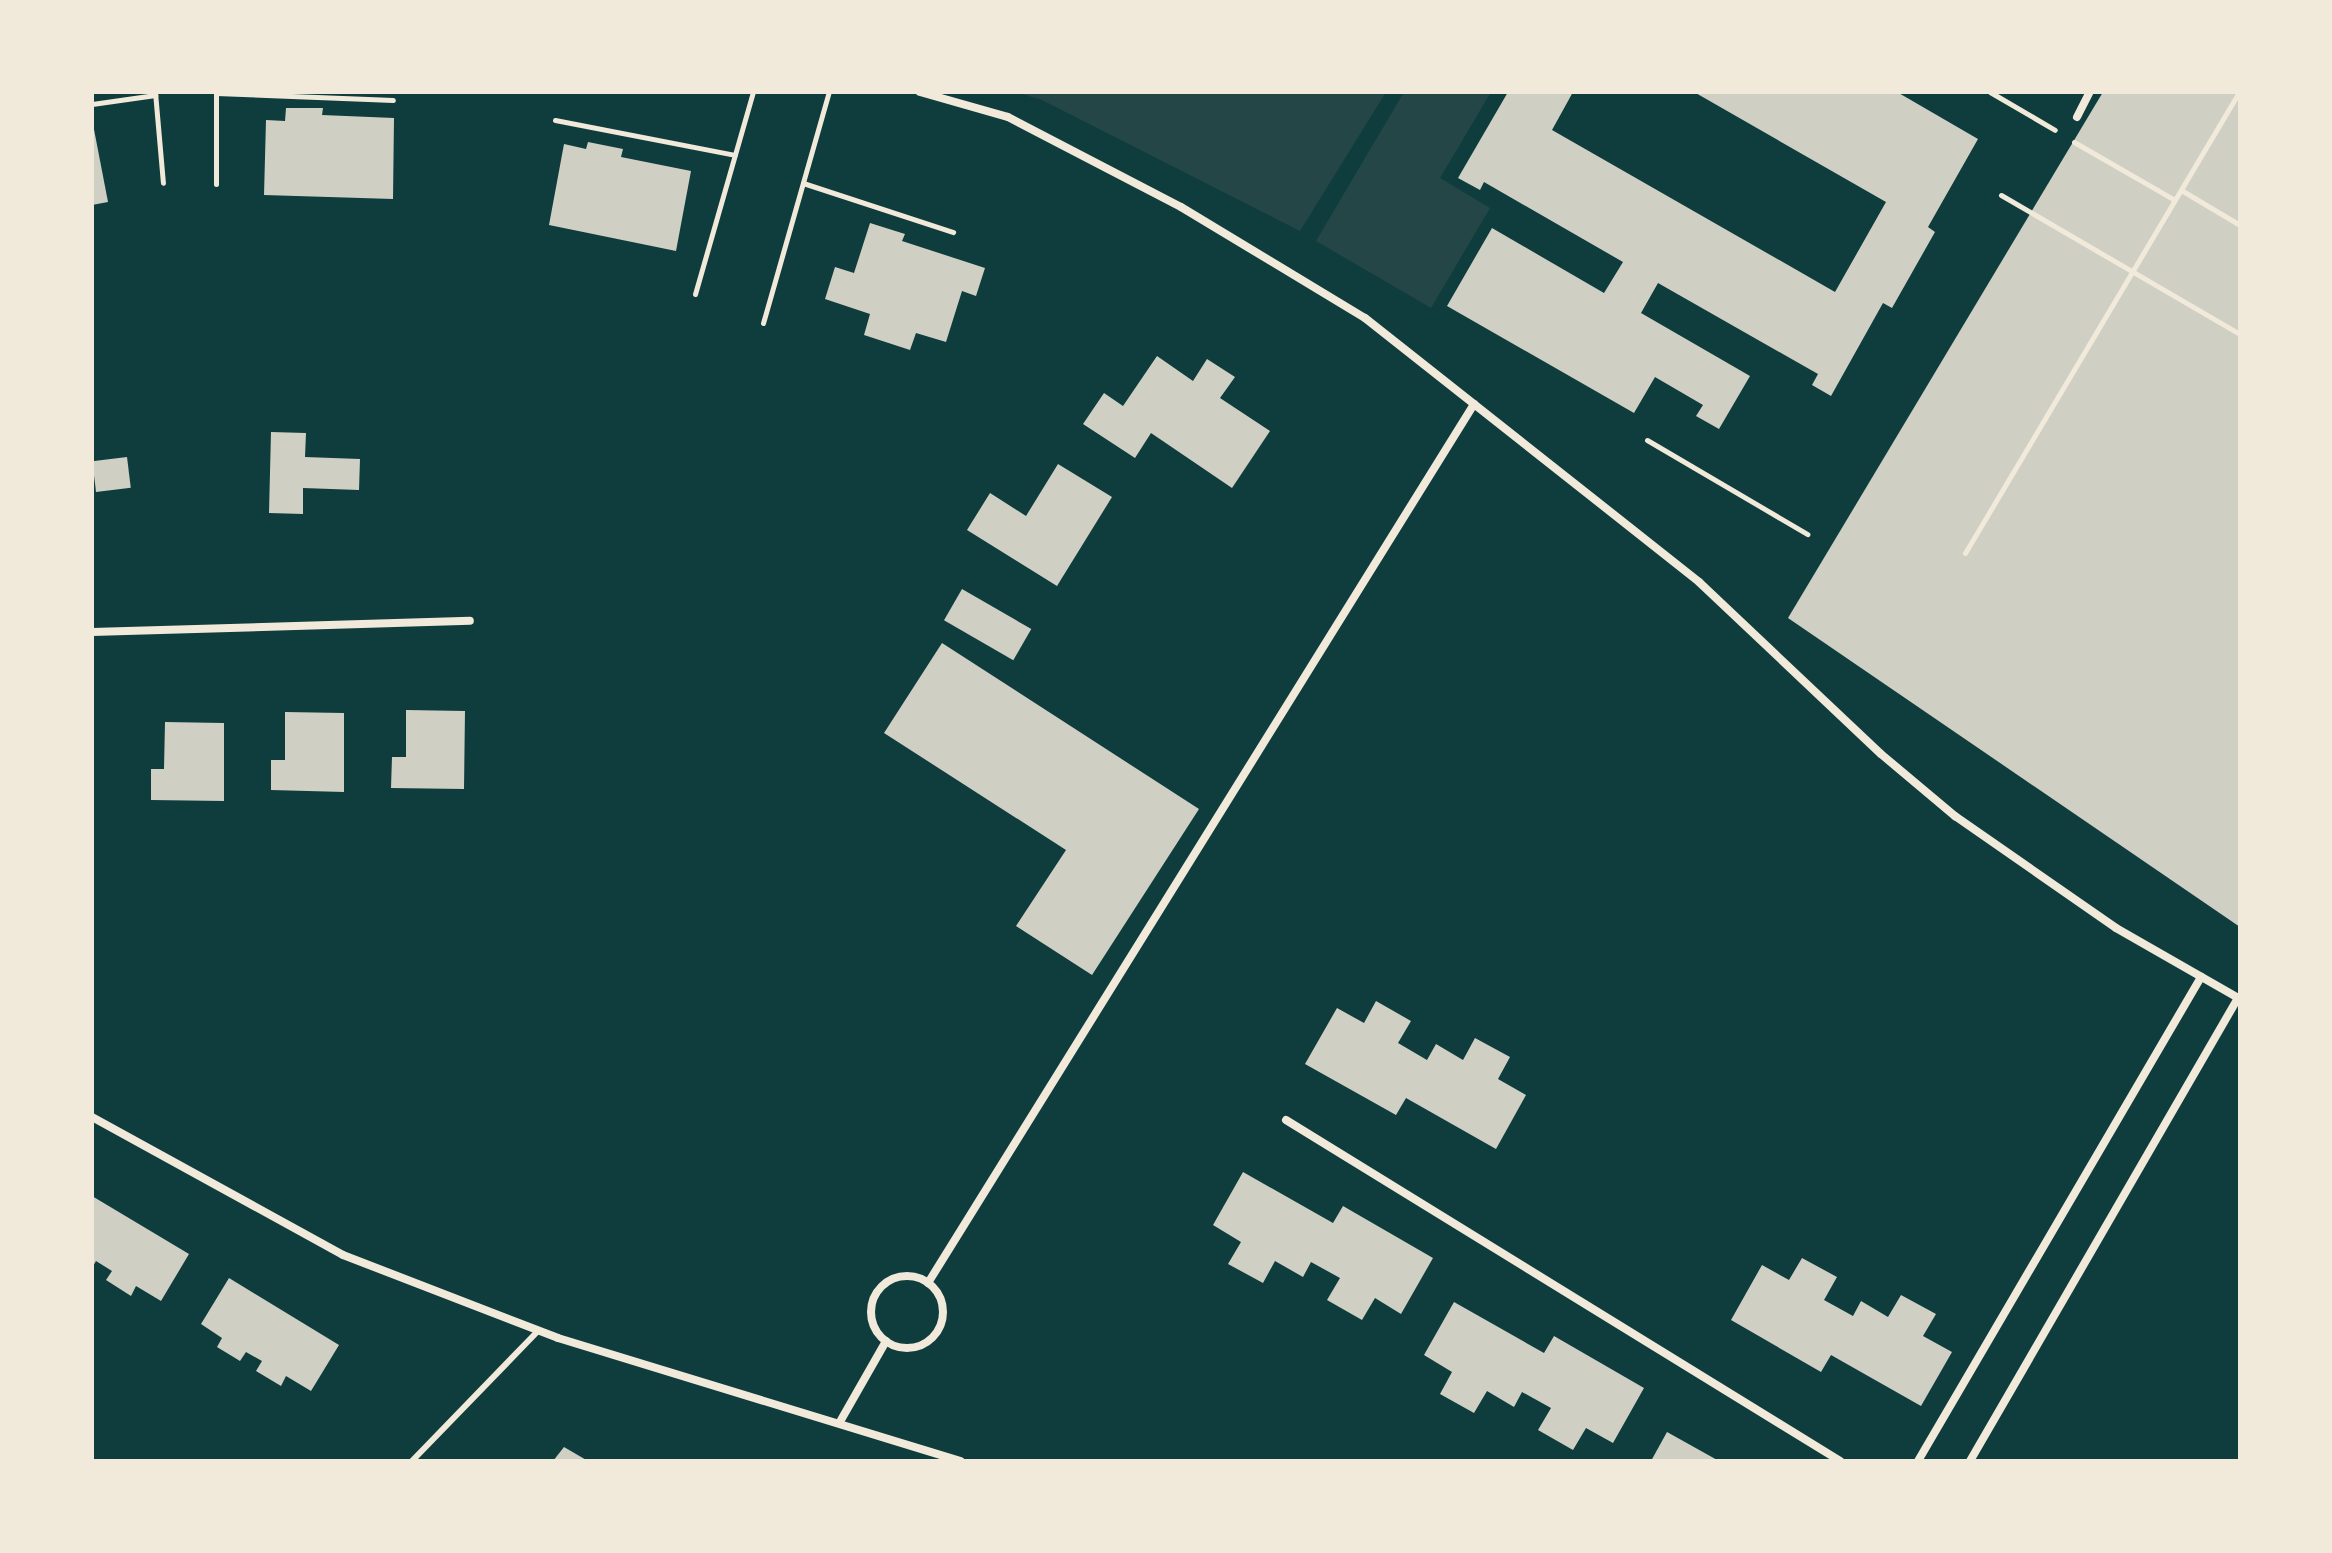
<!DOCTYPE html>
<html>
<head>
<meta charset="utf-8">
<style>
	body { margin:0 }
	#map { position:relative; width:2332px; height:1553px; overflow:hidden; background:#0f3d3e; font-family:"Source Sans 3",sans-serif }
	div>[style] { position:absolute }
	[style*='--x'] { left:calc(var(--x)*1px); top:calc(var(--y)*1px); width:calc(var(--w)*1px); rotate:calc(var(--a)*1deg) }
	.green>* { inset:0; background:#244646 }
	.building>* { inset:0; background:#cfcfc3; transform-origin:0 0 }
	.path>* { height:5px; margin:-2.5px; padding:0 2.5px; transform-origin:2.5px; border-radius:2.5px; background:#f1e9da }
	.service>* { height:6px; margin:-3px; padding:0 3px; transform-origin:3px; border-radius:3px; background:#f1e9da }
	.minor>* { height:8px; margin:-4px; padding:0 4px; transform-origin:4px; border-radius:4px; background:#f1e9da }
	.minor>.ring { margin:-4px; padding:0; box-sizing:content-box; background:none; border:8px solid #f1e9da; border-radius:50% }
	span { translate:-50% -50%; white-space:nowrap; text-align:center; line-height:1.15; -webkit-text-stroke:6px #f1e9da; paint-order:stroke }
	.frame { position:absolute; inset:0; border:94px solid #f1e9da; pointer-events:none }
</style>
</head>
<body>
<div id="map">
	<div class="green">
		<i style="clip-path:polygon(1016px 92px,1386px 92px,1300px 231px,1042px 100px)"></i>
		<i style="clip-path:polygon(1404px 92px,1491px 92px,1440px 178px,1490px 208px,1431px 308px,1316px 241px)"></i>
	</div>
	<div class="building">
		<i style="clip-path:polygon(1508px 92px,1573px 92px,1552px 130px,1835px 292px,1886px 202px,1694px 92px,1897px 92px,1978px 139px,1928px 227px,1935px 232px,1892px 308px,1883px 303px,1831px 396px,1812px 385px,1818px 374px,1658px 283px,1641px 313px,1750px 376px,1719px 429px,1696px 416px,1703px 405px,1655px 377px,1634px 413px,1447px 306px,1492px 228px,1604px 293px,1623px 262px,1484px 182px,1480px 190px,1458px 178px)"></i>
		<i style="clip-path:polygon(2103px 92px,2240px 92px,2240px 927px,1788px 618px)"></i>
		<i style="clip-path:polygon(286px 108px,323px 108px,322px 115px,394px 118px,393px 199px,264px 195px,266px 120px,285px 121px)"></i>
		<i style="clip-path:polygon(92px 119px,108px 202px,92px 205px)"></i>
		<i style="clip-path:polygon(588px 142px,623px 149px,621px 157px,691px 171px,676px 251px,549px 225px,564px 144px,586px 149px)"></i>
		<i style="clip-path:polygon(870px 223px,905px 234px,902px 241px,985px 268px,976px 296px,962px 291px,946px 342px,916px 333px,910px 350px,864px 335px,870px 314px,825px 299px,835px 267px,854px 273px)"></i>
		<i style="clip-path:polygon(1157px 356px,1193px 381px,1207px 359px,1235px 377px,1220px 398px,1270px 431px,1232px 488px,1151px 433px,1135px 458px,1083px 424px,1104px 393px,1123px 406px)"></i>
		<i style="clip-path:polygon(271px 432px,306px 433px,305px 457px,360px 459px,359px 490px,303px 488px,303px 514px,269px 513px)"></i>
		<i style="left:127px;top:457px;width:31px;height:35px;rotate:83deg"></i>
		<i style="clip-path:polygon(1058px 464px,1112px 497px,1057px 586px,967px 530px,990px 493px,1026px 516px)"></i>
		<i style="left:962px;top:589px;width:80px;height:36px;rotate:30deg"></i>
		<i style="clip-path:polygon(942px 643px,1199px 809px,1092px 975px,1016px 926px,1066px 850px,884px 733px)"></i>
		<i style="clip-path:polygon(406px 710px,465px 711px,464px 789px,391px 788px,392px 757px,406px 757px)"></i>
		<i style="clip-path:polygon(285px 712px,344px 713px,344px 792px,271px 790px,271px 760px,285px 760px)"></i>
		<i style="clip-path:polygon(165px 722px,224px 723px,224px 801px,151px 800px,151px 769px,164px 769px)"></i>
		<i style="clip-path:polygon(1376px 1001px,1411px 1021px,1398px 1043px,1427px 1060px,1436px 1044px,1463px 1060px,1475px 1038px,1510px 1057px,1498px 1079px,1526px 1095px,1496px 1149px,1406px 1098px,1396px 1115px,1305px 1064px,1337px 1008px,1364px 1023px)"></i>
		<i style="clip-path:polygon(1243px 1172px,1333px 1223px,1343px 1206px,1433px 1258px,1401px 1314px,1375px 1298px,1362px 1320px,1327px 1300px,1340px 1278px,1311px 1262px,1303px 1277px,1275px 1261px,1263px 1283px,1228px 1264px,1241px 1242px,1213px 1225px)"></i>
		<i style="clip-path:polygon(92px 1196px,189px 1254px,161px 1301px,136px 1286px,131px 1296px,106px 1280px,112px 1271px,96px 1261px,92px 1268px)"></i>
		<i style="clip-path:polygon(1802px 1258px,1837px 1277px,1824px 1300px,1853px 1316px,1861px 1301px,1888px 1317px,1901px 1295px,1936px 1314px,1923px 1336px,1952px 1352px,1921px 1406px,1831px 1355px,1821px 1372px,1731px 1320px,1762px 1265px,1789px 1280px)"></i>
		<i style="clip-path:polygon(229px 1278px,339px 1345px,311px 1391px,286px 1376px,281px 1386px,256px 1371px,262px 1361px,246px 1352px,240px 1361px,217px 1347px,222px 1338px,201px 1324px)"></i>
		<i style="clip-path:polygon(1454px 1302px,1544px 1353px,1554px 1336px,1644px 1388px,1613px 1443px,1586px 1428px,1573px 1450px,1538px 1430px,1551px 1408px,1522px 1392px,1514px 1407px,1487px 1391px,1474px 1413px,1440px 1394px,1452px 1372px,1424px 1355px)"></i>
		<i style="clip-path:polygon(1667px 1432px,1719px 1461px,1651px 1461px)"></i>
		<i style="clip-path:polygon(564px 1447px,588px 1461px,553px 1461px)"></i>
	</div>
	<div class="path">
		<i style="--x:155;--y:92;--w:91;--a:85"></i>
		<i style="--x:1990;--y:92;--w:75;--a:30.3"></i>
		<i style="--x:216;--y:93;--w:177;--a:2.3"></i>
		<i style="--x:92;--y:104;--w:64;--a:-8.1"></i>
		<i style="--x:555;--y:120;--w:183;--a:11"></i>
		<i style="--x:2074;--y:142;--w:116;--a:29.9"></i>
		<i style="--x:803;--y:183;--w:158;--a:18.1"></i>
		<i style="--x:216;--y:184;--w:91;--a:-90"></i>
		<i style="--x:2181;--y:190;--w:69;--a:30.7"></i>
		<i style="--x:2001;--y:195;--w:276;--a:30.2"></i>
		<i style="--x:695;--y:294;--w:210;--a:-74"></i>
		<i style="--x:763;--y:323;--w:240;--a:-74.1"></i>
		<i style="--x:1647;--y:440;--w:186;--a:30.4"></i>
		<i style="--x:1965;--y:553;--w:536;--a:-59.27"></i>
	</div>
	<div class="service">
		<i style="--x:412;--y:1461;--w:181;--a:-45.9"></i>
	</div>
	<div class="minor">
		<i style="--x:920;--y:92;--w:91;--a:15.9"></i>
		<i style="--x:1008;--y:117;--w:195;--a:27.5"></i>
		<i style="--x:1181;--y:207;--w:215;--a:31.1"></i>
		<i style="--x:1365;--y:318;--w:426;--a:38.3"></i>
		<i style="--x:1699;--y:582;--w:250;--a:43.4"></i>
		<i style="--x:1881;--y:754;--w:97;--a:40"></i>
		<i style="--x:1955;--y:816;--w:196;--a:34.8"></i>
		<i style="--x:2116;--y:928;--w:143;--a:29.8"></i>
		<i style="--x:2077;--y:117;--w:28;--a:-63"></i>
		<i style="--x:92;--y:632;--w:378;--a:-1.7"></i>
		<i style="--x:92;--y:1117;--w:286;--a:28.8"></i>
		<i style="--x:343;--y:1255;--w:230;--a:21.1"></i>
		<i style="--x:558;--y:1338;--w:421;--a:17"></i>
		<i style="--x:1286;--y:1120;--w:651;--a:31.61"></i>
		<i class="ring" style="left:871px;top:1276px;width:64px;height:64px"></i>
		<i style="--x:928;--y:1283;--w:1035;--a:-58.15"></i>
		<i style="--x:841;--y:1420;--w:91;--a:-60.3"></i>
		<i style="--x:1918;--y:1461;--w:561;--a:-59.68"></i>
		<i style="--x:1970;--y:1461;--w:535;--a:-59.94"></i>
	</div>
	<div class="frame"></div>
</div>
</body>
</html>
